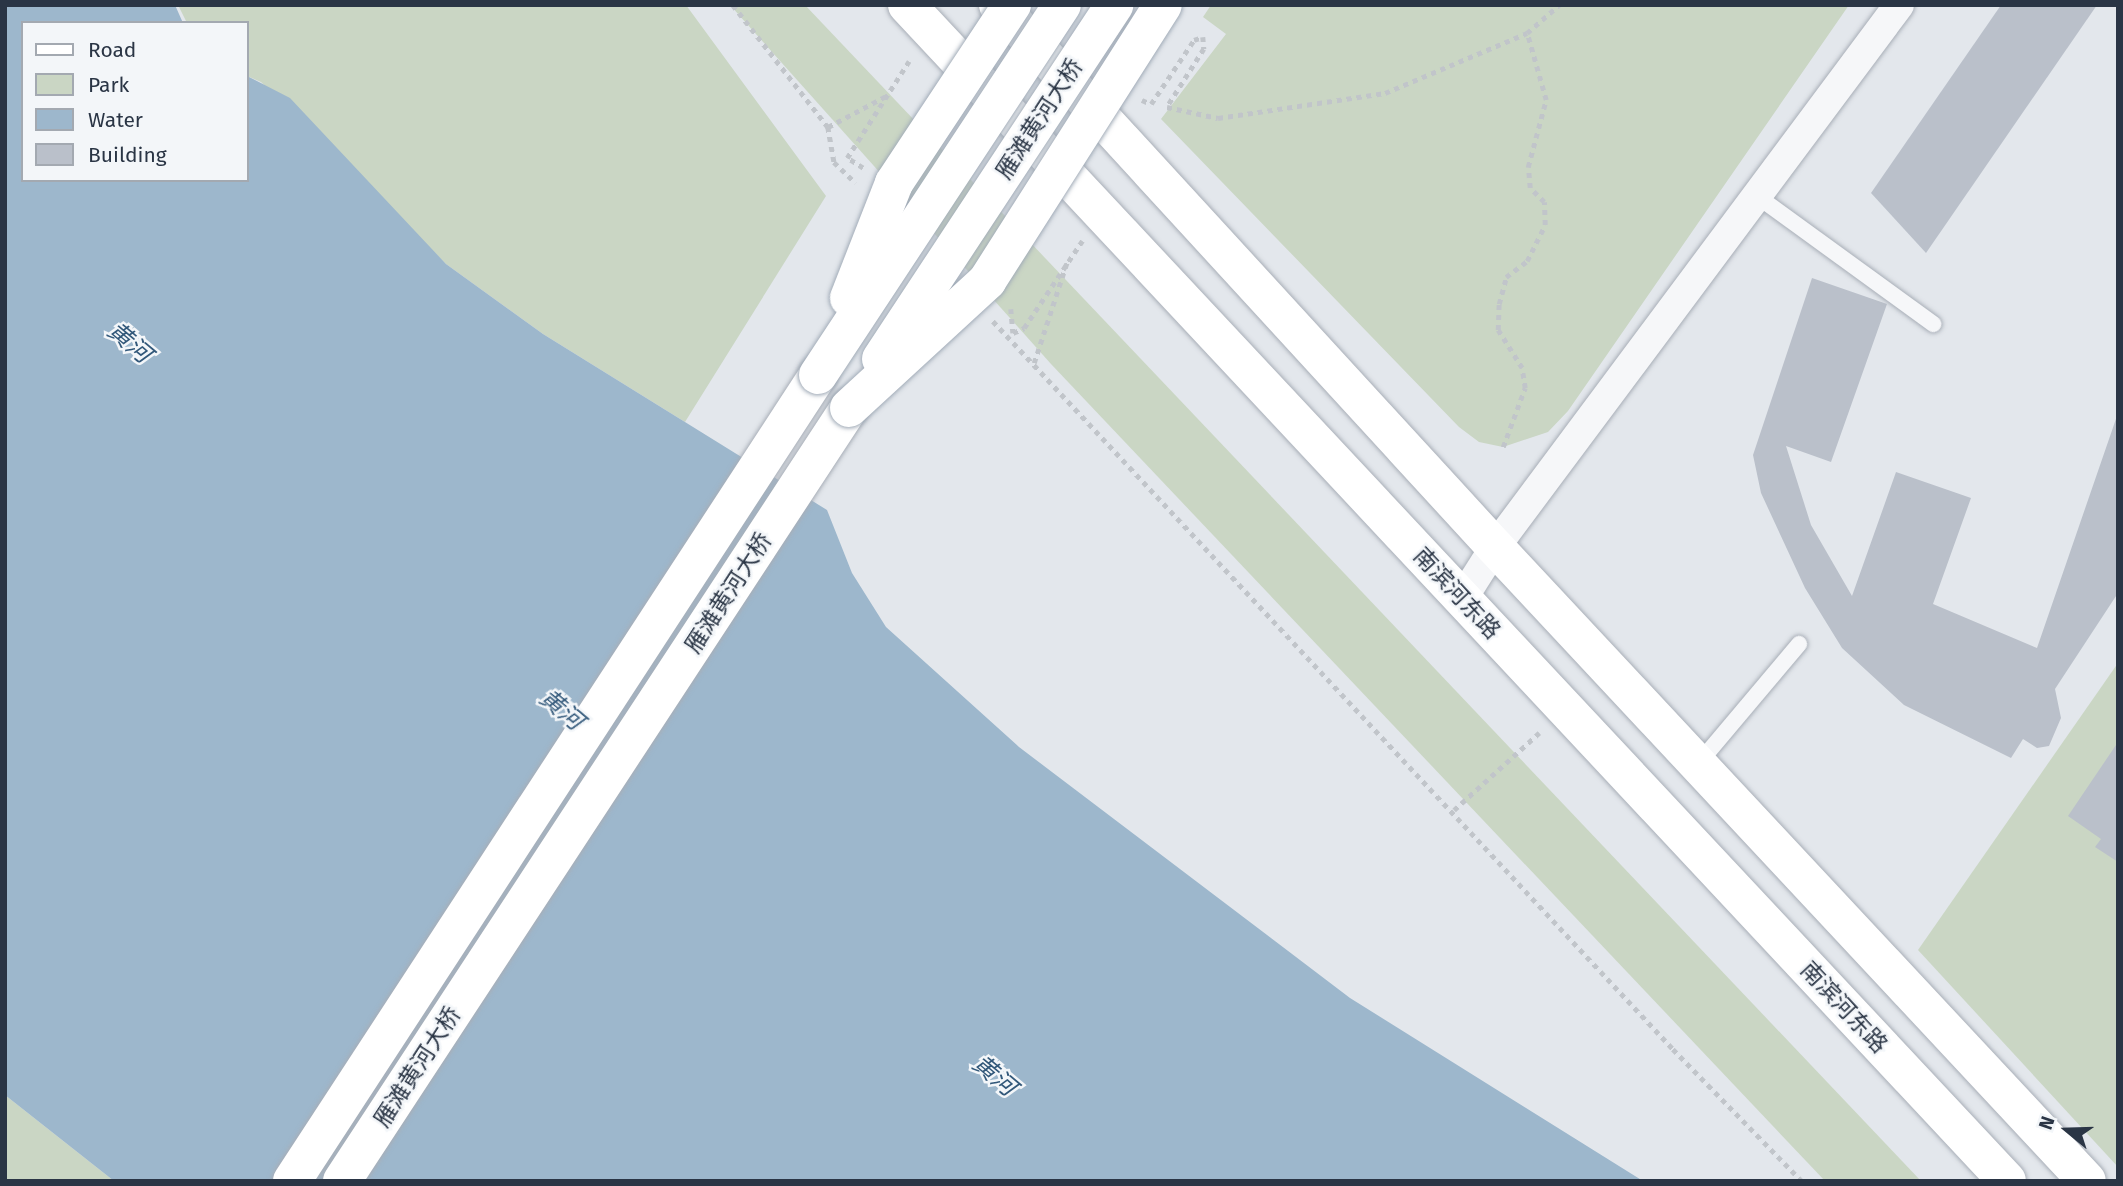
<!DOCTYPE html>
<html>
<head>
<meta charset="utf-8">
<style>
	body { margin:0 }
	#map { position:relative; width:2123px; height:1186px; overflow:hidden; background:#e3e7ec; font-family:"Fira Sans","Noto Sans SC",sans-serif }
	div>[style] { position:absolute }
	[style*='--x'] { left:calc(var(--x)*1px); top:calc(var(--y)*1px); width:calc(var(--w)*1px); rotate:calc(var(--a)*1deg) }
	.green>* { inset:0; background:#cad6c4 }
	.water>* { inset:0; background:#9db7cc }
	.building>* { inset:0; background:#bac0ca }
	.path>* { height:4.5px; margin-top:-2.25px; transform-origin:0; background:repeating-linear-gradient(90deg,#c1c5ca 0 5px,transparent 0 10px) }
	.roads { filter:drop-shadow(0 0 2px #a8aeb7) drop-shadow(0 0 2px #a8aeb7) }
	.service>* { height:16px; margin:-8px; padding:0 8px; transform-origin:8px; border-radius:8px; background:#f6f7f9 }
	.minor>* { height:30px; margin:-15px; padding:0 15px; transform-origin:15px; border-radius:15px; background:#f6f7f9 }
	.secondary>* { height:38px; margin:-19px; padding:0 19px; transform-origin:19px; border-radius:19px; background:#fff }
	.primary>* { height:38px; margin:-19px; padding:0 19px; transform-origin:19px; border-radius:19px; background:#fff }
	.bridges { filter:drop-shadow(0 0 2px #a2acb8) drop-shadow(0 0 2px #a2acb8) }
	.primary-bridge>* { height:38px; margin:-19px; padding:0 19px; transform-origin:19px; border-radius:19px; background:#fff }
	span { translate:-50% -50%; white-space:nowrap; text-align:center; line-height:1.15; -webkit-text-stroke:5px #f3f6f9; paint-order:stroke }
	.street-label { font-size:23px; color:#2a3545 }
	.water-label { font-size:24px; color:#32587a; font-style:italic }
	.frame { position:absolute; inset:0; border:7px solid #2a3545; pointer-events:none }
	.legend { position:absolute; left:21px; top:21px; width:228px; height:161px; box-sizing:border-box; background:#f3f6f9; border:2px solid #a3a9b1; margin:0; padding:9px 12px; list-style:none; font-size:21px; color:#2a3545 }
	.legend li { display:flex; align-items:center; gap:14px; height:35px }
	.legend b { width:35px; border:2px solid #a3a9b1 }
	.north { position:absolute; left:2032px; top:1095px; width:70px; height:70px; -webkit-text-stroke:5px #f3f6f9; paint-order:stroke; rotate:289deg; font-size:19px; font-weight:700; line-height:28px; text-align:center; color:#2a3545 }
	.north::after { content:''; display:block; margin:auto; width:24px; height:32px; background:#2a3545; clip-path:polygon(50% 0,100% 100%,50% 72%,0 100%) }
</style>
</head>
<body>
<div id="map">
	<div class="green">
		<i style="clip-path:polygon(178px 5px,686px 5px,826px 196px,685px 422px,543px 334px,446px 264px,261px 82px,247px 76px,247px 23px,187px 23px)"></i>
		<i style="clip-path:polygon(730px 5px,805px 5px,1921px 1181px,1825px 1181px,1051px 364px)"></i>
		<i style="clip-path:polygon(1211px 5px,1849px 5px,1568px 411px,1548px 432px,1503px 447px,1479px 442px,1459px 427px,1161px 119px,1226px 34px,1203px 17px)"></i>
		<i style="clip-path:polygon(2118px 663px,2118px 1167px,1918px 950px)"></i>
		<i style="clip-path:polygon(5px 1095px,114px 1181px,5px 1181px)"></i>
	</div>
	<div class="water">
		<i style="clip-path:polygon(5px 5px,175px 5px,183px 23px,23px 23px,23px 180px,247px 180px,247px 76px,290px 98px,446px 264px,543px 334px,827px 510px,852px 573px,886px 627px,1019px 747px,1350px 998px,1643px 1181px,114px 1181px,5px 1095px)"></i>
	</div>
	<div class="building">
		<i style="clip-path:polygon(2001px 5px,2097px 5px,1926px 253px,1871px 193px)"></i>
		<i style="clip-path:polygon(1812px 278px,1887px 304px,1831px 462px,1786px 446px,1811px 525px,1852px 596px,1896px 472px,1971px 498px,1933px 604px,2037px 648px,2118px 413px,2118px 593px,2055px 689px,2061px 718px,2049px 746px,2037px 748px,2023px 739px,2011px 758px,1904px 705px,1842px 648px,1805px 588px,1761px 493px,1753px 455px)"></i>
		<i style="clip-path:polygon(2118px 742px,2118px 862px,2095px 847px,2101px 839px,2068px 816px)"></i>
	</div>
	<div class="path">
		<i style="--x:733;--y:5;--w:155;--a:52.1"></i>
		<i style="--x:828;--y:127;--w:66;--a:-28.1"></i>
		<i style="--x:1142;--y:100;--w:10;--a:24"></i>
		<i style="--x:1151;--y:104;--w:77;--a:-56.1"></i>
		<i style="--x:1194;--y:40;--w:9;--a:-18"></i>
		<i style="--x:1203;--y:37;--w:12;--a:85"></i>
		<i style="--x:1204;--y:49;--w:69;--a:122.5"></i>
		<i style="--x:1167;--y:107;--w:52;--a:12.2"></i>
		<i style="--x:1218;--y:118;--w:169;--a:-8.5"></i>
		<i style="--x:1385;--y:93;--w:154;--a:-22.9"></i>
		<i style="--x:1527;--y:33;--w:43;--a:-41.2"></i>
		<i style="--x:828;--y:127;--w:36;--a:80"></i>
		<i style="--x:834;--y:162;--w:30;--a:44"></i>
		<i style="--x:863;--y:168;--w:19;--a:-148"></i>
		<i style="--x:847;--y:158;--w:115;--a:-57.4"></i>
		<i style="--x:1011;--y:309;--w:24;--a:85"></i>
		<i style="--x:1013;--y:333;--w:12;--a:-24"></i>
		<i style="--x:1024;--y:328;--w:105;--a:-56.3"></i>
		<i style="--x:993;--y:321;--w:996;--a:46.95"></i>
		<i style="--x:1673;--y:1049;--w:185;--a:45.7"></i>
		<i style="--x:1034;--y:363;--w:106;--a:-71.9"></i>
		<i style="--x:1503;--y:447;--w:63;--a:-69.6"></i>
		<i style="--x:1525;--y:388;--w:20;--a:-99"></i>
		<i style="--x:1522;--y:368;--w:45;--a:-122.3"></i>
		<i style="--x:1498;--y:330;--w:26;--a:-88"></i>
		<i style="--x:1499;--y:304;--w:28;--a:-75"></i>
		<i style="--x:1506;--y:277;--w:26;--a:-37"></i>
		<i style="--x:1527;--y:261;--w:40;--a:-63.4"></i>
		<i style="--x:1545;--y:225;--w:23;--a:-92"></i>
		<i style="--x:1544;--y:202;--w:20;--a:-135"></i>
		<i style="--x:1530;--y:188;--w:21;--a:-95"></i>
		<i style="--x:1528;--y:167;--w:69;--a:-75"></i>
		<i style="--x:1546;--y:100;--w:70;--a:-105.8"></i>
		<i style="--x:1454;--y:810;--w:115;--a:-42.2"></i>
	</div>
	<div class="roads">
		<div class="service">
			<i style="--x:1757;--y:196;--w:218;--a:36"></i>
			<i style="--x:1698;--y:764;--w:157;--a:-49.9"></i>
		</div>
		<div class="minor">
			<i style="--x:1462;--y:599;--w:62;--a:-57.6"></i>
			<i style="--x:1495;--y:547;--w:676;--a:-53.3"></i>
		</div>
		<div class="secondary">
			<i style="--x:907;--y:5;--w:1610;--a:46.91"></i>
			<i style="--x:998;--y:5;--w:735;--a:47.48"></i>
			<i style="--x:1495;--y:547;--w:867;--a:46.96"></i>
		</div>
		<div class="primary">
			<i style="--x:292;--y:1181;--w:962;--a:-56.87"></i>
			<i style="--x:342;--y:1181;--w:924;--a:-56.74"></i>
		</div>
	</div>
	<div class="bridges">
		<div class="primary-bridge">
			<i style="--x:849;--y:298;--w:123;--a:-68.6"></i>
			<i style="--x:894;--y:183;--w:214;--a:-56.5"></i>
			<i style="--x:881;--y:359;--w:424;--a:-56.6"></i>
			<i style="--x:818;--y:375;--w:443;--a:-56.6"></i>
			<i style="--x:849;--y:408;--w:188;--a:-42.6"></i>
			<i style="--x:987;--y:281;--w:327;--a:-57.5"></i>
		</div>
	</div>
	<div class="street-label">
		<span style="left:1039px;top:119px;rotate:-57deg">雁滩黄河大桥</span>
		<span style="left:728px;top:593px;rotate:-57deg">雁滩黄河大桥</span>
		<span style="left:1457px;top:593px;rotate:47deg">南滨河东路</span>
		<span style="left:1844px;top:1007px;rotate:47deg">南滨河东路</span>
		<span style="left:417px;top:1067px;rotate:-57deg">雁滩黄河大桥</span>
	</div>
	<div class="water-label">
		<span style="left:129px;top:343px;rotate:40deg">黄河</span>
		<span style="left:561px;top:710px;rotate:40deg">黄河</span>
		<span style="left:994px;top:1076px;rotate:40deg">黄河</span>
	</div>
	<div class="frame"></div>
	<ul class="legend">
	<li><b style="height:9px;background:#fff"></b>Road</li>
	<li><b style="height:19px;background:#cad6c4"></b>Park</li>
	<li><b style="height:19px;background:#9db7cc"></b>Water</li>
	<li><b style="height:19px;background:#bac0ca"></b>Building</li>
	</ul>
	<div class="north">N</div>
</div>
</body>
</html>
